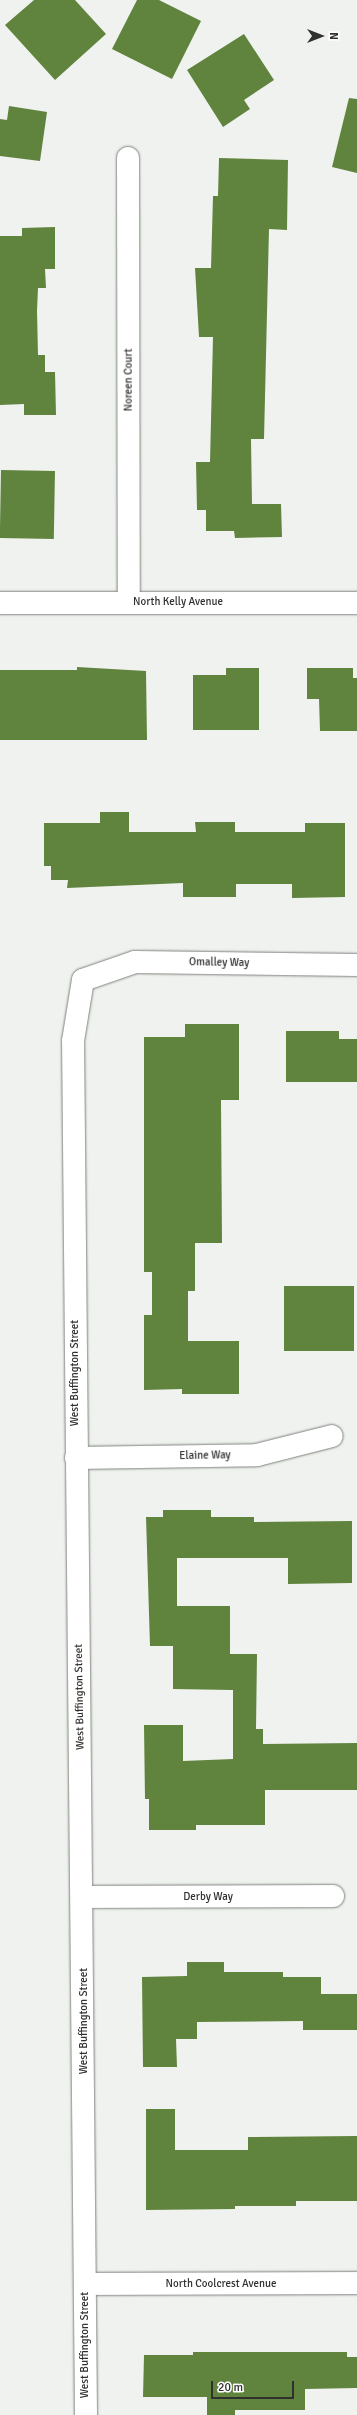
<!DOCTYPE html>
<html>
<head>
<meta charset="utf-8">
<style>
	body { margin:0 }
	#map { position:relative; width:357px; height:2415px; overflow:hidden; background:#eff2ee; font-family:Signika,sans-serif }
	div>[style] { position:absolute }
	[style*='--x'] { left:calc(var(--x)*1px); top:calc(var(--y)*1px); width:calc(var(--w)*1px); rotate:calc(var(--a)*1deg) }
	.building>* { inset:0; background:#60843d; transform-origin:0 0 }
	.roads { filter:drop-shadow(0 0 1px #7f817d) drop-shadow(0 0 1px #7f817d) }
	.street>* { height:22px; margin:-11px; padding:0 11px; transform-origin:11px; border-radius:11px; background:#fff }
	span { translate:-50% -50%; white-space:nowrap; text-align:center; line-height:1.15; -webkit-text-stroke:3.5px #fff; paint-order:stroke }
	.street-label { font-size:11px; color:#30312f }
	.north { position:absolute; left:301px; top:16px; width:40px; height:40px; -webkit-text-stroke:3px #fff; paint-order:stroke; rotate:90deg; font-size:11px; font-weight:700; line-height:16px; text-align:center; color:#30312f }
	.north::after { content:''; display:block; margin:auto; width:14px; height:18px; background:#30312f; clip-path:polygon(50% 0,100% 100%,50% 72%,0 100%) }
	.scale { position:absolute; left:211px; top:2381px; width:83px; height:18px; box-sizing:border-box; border:2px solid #30312f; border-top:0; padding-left:5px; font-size:12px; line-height:14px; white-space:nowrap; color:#30312f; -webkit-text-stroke:3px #fff; paint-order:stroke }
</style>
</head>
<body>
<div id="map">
	<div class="building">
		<i style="clip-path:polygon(34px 0,75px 0,106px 34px,55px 80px,5px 25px)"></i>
		<i style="clip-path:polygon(137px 0,159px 0,201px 21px,172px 79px,112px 49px)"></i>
		<i style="clip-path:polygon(244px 34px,274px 80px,244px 100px,250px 109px,223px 127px,187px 70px)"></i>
		<i style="clip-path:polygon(349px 98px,357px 99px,357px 173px,332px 167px)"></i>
		<i style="clip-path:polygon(9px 106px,47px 112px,40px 161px,0 156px,0 119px,7px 120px)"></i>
		<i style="clip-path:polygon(219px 158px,288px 160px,287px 230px,269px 229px,264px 439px,251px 439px,252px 504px,281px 504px,282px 537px,235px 538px,234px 531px,206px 531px,206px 510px,197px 510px,196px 462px,210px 462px,213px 337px,199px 337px,195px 268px,211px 268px,213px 196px,218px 196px)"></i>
		<i style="clip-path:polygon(55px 227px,55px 269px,45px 269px,46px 288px,38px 288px,37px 311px,38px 355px,45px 355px,45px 372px,55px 372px,56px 415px,24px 415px,24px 404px,0 405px,0 236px,22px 236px,22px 228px)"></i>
		<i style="left:1px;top:470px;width:54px;height:68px;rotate:1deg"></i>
		<i style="clip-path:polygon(77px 667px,146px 671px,147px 740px,0 740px,0 670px,77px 670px)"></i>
		<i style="clip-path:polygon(226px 668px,259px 668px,259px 730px,193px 730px,193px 675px,226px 675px)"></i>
		<i style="clip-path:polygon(307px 668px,353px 668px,353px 678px,357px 678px,357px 731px,320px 731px,319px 699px,307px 699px)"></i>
		<i style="clip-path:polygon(100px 812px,129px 812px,129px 832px,196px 832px,195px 822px,235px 822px,235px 832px,305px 832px,305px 823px,345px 823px,345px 897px,292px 898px,292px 884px,236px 884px,236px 897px,183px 897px,183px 883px,67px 888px,68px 880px,51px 880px,51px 866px,44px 866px,44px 823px,100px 823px)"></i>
		<i style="clip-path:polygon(185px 1024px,239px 1024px,239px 1100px,221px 1100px,222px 1243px,195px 1243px,195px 1291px,188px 1291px,188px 1341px,239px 1341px,239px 1394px,182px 1394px,182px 1389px,144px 1390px,144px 1315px,152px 1315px,152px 1272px,144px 1272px,144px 1037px,185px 1037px)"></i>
		<i style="clip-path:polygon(286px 1031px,339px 1031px,339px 1039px,357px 1039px,357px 1082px,286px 1082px)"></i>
		<i style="left:284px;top:1286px;width:70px;height:65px"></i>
		<i style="clip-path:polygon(163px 1510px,211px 1510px,211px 1517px,254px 1517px,254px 1522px,352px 1521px,352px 1583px,288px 1584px,288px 1558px,177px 1558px,177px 1606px,230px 1606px,230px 1654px,257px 1654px,256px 1729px,263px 1729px,263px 1744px,357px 1743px,357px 1790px,265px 1790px,265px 1825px,196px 1825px,196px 1830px,149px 1830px,149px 1799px,145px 1799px,144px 1725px,183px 1725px,183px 1761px,233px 1759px,233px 1690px,173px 1689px,173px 1646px,150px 1646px,146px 1517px,163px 1517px)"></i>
		<i style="clip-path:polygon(187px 1962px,224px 1962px,224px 1972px,283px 1972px,283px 1977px,321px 1977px,321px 1994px,357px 1994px,357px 2030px,303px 2030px,303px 2021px,197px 2022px,197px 2039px,176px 2039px,177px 2067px,143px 2067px,142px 1977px,187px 1976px)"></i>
		<i style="clip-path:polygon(146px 2109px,175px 2109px,175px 2150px,248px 2150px,248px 2137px,357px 2136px,357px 2201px,296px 2201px,296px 2206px,235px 2206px,235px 2209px,146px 2210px)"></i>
		<i style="clip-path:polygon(193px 2352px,347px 2352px,347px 2357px,357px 2357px,357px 2388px,305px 2389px,305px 2410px,235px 2410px,235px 2415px,207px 2415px,207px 2397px,143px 2397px,144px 2355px,193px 2355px)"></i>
	</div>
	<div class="roads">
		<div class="street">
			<i style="--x:128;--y:158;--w:444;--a:89.9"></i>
			<i style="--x:0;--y:603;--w:357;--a:0"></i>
			<i style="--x:76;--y:1458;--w:181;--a:-0.9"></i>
			<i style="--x:257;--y:1455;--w:77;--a:-14.2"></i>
			<i style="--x:83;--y:1897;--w:250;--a:-0.2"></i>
			<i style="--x:85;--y:2284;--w:272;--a:-0.2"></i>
			<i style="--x:86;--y:2415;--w:1374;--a:-90.54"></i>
			<i style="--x:73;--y:1041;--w:62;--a:-80.7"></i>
			<i style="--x:83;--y:980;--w:55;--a:-19.1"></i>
			<i style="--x:135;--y:962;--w:222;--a:0.8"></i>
		</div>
	</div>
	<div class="street-label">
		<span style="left:129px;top:380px;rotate:-90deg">Noreen Court</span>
		<span style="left:178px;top:602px">North Kelly Avenue</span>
		<span style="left:219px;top:963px;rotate:1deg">Omalley Way</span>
		<span style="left:75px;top:1373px;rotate:-90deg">West Buffington Street</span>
		<span style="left:205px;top:1456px;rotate:-1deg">Elaine Way</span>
		<span style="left:80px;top:1697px;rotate:-91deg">West Buffington Street</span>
		<span style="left:208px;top:1897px">Derby Way</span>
		<span style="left:84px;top:2021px;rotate:-90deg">West Buffington Street</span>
		<span style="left:221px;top:2284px">North Coolcrest Avenue</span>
		<span style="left:85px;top:2345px;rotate:-90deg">West Buffington Street</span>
	</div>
	<div class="north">N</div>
	<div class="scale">20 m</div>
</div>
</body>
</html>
